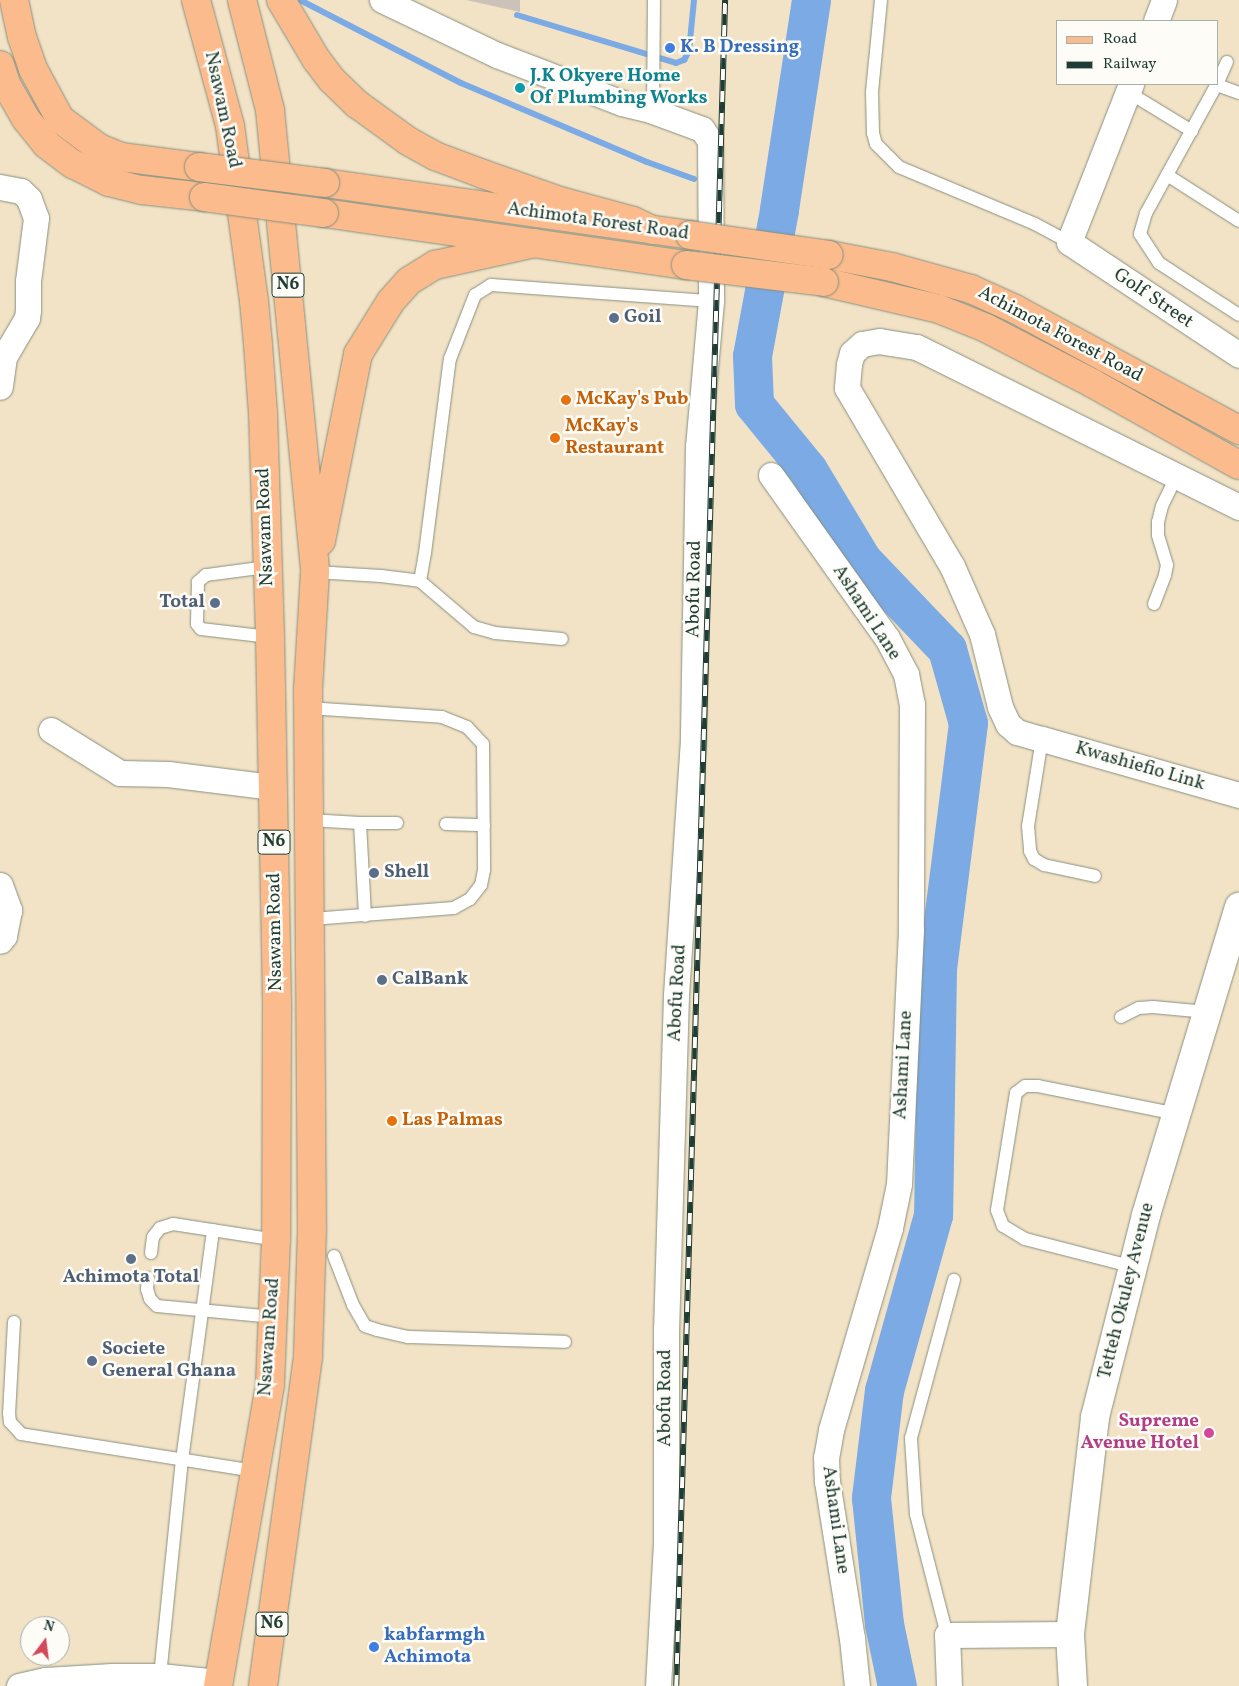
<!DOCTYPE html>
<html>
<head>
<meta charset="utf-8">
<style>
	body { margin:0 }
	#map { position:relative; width:1239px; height:1686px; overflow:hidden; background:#f2e3c7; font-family:Vollkorn,serif }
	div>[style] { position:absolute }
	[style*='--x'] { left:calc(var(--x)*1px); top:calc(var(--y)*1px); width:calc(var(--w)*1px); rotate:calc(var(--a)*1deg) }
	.industrial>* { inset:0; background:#cbc3b8 }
	.stream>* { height:6px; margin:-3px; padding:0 3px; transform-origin:3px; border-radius:3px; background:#7baae5 }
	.river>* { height:39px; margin:-19.5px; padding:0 19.5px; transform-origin:19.5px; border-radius:19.5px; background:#7baae5 }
	.roads { filter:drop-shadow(0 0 1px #88907e) drop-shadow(0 0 1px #88907e) }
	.service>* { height:12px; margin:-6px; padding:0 6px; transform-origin:6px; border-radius:6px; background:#fff }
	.minor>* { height:25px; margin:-12.5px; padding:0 12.5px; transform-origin:12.5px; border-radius:12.5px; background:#fff }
	.tertiary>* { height:28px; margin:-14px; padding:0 14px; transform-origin:14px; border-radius:14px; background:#fff }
	.primary>* { height:28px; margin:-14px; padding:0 14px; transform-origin:14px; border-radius:14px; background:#fbbb8c }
	.trunk>* { height:28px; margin:-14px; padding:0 14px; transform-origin:14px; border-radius:14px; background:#fbbb8c }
	.rail>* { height:5.5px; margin-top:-2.75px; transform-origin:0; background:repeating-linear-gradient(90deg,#fdfcf7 0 11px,#1f3d34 0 22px); box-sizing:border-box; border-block:1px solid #1f3d34 }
	.bridges { filter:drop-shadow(0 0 1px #88907e) drop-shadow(0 0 1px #88907e) }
	.primary-bridge>* { height:28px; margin:-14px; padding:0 14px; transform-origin:14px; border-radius:14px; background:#fbbb8c }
	.dots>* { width:14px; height:14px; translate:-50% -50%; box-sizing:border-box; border:2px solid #fdfcf7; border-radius:50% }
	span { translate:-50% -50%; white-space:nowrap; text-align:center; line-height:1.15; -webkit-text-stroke:5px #fdfcf7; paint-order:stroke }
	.shield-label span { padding:1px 4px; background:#fdfcf7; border:1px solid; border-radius:4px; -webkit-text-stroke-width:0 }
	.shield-label { font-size:18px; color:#1f3d34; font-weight:700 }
	.shop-label { font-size:19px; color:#366cbe; font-weight:700 }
	.left { translate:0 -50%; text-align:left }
	.culture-label { font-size:19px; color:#0d838f; font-weight:700 }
	.street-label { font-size:19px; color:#1f3d34 }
	.service-label { font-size:19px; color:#4e5e75; font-weight:700 }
	.right { translate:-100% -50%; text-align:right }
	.food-label { font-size:19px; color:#c56008; font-weight:700 }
	.hotel-label { font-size:19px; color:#b23c85; font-weight:700 }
	.legend { position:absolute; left:1056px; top:20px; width:162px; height:65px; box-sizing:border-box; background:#fdfcf7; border:1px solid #a4b0a9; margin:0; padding:6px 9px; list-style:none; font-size:15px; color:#1f3d34 }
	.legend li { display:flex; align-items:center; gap:10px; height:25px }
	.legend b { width:25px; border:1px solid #a4b0a9 }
	.north { position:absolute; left:20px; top:1616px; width:50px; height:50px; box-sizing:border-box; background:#fdfcf7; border:1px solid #a4b0a9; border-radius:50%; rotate:15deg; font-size:14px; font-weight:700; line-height:20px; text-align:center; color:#1f3d34 }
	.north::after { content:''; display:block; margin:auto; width:18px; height:22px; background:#d1495b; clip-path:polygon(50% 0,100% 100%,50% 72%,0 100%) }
</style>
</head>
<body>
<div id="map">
	<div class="industrial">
		<i style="clip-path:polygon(466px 0,520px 0,520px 12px)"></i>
	</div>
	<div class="stream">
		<i style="--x:300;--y:0;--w:181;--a:27.3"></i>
		<i style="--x:461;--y:83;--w:202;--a:23"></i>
		<i style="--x:647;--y:162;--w:50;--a:19.9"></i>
		<i style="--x:517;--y:15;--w:166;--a:16.8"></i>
		<i style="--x:676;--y:63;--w:9;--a:-21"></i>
		<i style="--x:684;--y:60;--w:10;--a:-61"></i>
		<i style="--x:689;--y:51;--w:51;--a:-84.4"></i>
	</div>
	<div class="river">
		<i style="--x:811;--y:0;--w:212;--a:98.7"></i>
		<i style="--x:779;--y:210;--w:148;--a:100.5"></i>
		<i style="--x:752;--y:356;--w:48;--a:87.6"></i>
		<i style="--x:754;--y:404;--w:85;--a:50.7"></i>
		<i style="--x:808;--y:470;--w:105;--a:59"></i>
		<i style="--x:862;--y:560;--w:123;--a:46.3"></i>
		<i style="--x:947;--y:649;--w:77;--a:74.2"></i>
		<i style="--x:968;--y:723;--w:247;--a:97.2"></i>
		<i style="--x:937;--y:968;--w:247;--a:90.9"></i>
		<i style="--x:933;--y:1215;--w:182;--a:105.6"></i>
		<i style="--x:884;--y:1390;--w:109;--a:96.9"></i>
		<i style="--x:871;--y:1498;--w:127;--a:84.1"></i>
		<i style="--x:884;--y:1624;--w:63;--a:78.2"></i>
	</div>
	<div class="roads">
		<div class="service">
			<i style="--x:881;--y:0;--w:92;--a:95.6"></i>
			<i style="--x:872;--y:92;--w:41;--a:88.6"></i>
			<i style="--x:873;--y:133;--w:11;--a:75"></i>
			<i style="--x:876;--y:144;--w:33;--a:45"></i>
			<i style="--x:899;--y:167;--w:147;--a:22.7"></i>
			<i style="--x:1035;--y:224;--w:38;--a:28"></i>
			<i style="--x:1218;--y:82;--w:22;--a:-66"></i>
			<i style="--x:1217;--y:84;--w:147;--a:118.8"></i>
			<i style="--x:1146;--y:213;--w:22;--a:106"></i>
			<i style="--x:1140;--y:234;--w:35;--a:57"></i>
			<i style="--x:1159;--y:263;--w:95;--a:33"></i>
			<i style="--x:1217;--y:85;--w:23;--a:20"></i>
			<i style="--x:1128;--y:92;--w:75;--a:31.4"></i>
			<i style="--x:653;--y:111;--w:111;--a:-89.5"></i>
			<i style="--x:1167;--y:175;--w:85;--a:32.6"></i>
			<i style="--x:267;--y:567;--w:62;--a:172.5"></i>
			<i style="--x:206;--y:575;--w:11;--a:139"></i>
			<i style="--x:198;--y:582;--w:42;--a:91.4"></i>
			<i style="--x:197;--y:624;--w:6;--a:51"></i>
			<i style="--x:201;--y:629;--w:69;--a:6.6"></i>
			<i style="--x:315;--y:572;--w:66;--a:3.5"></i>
			<i style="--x:381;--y:576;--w:39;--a:7"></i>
			<i style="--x:420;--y:581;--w:28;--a:-80"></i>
			<i style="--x:425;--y:553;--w:196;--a:-82.7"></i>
			<i style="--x:450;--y:359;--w:69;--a:-68.7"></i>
			<i style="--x:475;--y:295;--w:19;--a:-32"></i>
			<i style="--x:491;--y:285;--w:221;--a:4.2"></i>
			<i style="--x:420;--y:581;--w:71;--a:40.4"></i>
			<i style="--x:474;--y:627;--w:22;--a:16"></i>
			<i style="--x:495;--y:633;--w:67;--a:5.1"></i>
			<i style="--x:1154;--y:604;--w:31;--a:-69"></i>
			<i style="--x:1165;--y:575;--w:10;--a:-79"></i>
			<i style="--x:1167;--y:565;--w:31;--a:-107"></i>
			<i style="--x:1158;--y:535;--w:13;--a:-90"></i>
			<i style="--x:1158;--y:522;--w:16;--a:-76"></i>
			<i style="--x:1162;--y:506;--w:32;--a:-64"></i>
			<i style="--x:308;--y:708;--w:134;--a:3.8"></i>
			<i style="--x:442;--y:717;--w:27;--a:22"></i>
			<i style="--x:467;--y:727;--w:23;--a:47"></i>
			<i style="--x:483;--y:744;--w:126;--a:89.5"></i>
			<i style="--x:484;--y:870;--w:15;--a:101"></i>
			<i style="--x:481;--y:885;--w:18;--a:128"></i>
			<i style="--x:470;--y:899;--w:18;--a:151"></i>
			<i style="--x:454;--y:908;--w:143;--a:175.6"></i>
			<i style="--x:1042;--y:739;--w:88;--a:99.1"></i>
			<i style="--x:1028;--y:826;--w:25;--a:85"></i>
			<i style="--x:1030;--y:851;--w:9;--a:63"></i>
			<i style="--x:1034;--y:859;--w:12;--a:31"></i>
			<i style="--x:1044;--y:865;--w:52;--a:12.2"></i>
			<i style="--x:309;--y:820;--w:51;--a:3.4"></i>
			<i style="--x:360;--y:823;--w:93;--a:86.9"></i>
			<i style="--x:360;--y:823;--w:37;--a:0"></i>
			<i style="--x:446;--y:824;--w:38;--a:2"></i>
			<i style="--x:1121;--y:1017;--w:20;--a:-27"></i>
			<i style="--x:1139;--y:1008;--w:14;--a:-4"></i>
			<i style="--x:1153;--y:1007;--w:54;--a:5.3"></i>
			<i style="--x:151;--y:1253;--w:16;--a:-83"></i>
			<i style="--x:153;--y:1237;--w:11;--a:-52"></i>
			<i style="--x:160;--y:1228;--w:14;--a:-17"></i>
			<i style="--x:173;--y:1224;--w:104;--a:8.8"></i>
			<i style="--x:334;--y:1256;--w:53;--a:68.8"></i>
			<i style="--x:353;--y:1305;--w:24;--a:60"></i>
			<i style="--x:365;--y:1326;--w:13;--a:18"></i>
			<i style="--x:377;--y:1330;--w:32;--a:13"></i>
			<i style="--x:408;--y:1337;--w:157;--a:1.8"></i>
			<i style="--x:1134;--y:1267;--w:113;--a:-165.6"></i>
			<i style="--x:1025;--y:1239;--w:26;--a:-149"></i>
			<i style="--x:1003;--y:1226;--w:17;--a:-111"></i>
			<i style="--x:997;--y:1210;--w:119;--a:-80.8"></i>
			<i style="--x:1016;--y:1093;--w:11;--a:-38"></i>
			<i style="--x:1025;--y:1086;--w:13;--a:0"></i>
			<i style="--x:1038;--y:1086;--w:142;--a:11.4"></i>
			<i style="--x:148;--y:1278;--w:11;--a:95"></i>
			<i style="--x:147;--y:1289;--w:10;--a:73"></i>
			<i style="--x:150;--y:1299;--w:10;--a:45"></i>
			<i style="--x:157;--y:1306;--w:117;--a:5.4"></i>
			<i style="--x:14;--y:1322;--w:91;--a:93.1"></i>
			<i style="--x:9;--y:1413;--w:9;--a:84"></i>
			<i style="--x:10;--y:1422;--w:16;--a:47"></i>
			<i style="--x:21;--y:1434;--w:237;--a:9"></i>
			<i style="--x:947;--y:1635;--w:125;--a:-104.4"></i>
			<i style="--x:916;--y:1514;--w:76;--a:-93.8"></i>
			<i style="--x:911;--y:1438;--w:164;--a:-74.8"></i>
			<i style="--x:160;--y:1676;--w:217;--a:-84.2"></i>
			<i style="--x:182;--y:1460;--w:232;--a:-82.3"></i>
		</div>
		<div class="minor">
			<i style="--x:382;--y:0;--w:127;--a:25.6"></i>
			<i style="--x:497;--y:55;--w:134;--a:21"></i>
			<i style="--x:622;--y:103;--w:32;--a:14"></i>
			<i style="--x:653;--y:111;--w:52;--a:20.2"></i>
			<i style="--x:702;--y:129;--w:14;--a:56"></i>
			<i style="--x:710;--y:141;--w:160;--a:89.6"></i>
			<i style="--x:711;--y:301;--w:146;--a:95.1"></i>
			<i style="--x:698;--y:446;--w:293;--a:91"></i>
			<i style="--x:693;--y:739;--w:257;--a:93.8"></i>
			<i style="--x:676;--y:995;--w:334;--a:91.7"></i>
			<i style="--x:666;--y:1329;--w:214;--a:90"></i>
			<i style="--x:666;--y:1543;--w:143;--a:93.2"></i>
			<i style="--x:1156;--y:21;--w:22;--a:-69"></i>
			<i style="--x:1131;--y:84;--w:170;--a:111.4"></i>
			<i style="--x:1069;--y:242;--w:204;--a:33.6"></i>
			<i style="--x:0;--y:187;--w:21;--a:11"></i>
			<i style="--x:21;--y:191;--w:11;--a:45"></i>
			<i style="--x:29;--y:199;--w:20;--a:70"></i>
			<i style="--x:36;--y:218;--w:64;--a:97.2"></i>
			<i style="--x:28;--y:281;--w:29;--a:90"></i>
			<i style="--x:28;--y:310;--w:8;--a:97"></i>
			<i style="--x:27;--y:318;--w:45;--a:120.5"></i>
			<i style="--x:4;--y:357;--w:30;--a:98"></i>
			<i style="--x:771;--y:475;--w:200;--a:54.6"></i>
			<i style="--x:887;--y:638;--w:41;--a:62.2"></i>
			<i style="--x:906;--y:674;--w:31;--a:79"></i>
			<i style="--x:912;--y:704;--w:226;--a:90.3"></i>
			<i style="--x:911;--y:930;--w:254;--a:92.7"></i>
			<i style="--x:899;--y:1184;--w:45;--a:101.6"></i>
			<i style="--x:890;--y:1228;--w:210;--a:106.3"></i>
			<i style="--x:831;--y:1430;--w:27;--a:100"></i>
			<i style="--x:826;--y:1457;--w:24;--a:88"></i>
			<i style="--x:827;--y:1481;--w:159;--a:81"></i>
			<i style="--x:852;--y:1638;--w:48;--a:84.1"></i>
			<i style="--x:1239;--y:507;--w:360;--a:-153.6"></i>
			<i style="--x:916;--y:347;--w:37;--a:-171"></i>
			<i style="--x:879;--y:341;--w:17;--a:170"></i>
			<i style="--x:862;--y:344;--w:13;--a:138"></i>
			<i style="--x:852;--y:353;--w:11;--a:105"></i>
			<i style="--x:849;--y:364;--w:24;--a:95"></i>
			<i style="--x:847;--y:388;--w:207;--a:59.5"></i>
			<i style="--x:952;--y:566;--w:74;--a:66.2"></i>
			<i style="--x:982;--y:634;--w:75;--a:76.1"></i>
			<i style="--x:1000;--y:707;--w:19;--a:65"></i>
			<i style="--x:1008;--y:724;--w:12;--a:42"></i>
			<i style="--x:1017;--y:732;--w:26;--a:16"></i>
			<i style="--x:1042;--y:739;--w:205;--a:15.9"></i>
			<i style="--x:51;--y:730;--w:81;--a:31.9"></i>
			<i style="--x:120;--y:773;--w:48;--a:1.2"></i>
			<i style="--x:168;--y:774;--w:106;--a:7.1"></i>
			<i style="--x:0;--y:885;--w:27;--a:70"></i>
			<i style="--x:9;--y:910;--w:26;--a:101"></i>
			<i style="--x:4;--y:936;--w:6;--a:129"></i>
			<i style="--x:19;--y:1686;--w:27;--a:-13"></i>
			<i style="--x:45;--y:1680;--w:67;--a:-3.4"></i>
			<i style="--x:112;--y:1676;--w:48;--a:0"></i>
			<i style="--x:160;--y:1676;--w:58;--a:5.9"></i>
			<i style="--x:949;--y:1686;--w:51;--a:-92.2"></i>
			<i style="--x:947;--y:1635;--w:123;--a:-0.5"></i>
		</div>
		<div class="tertiary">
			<i style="--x:1073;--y:1686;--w:52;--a:-93.3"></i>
			<i style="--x:1070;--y:1634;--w:218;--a:-83.4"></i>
			<i style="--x:1095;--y:1417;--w:208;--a:-75.8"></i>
			<i style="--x:1146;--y:1215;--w:322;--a:-73.2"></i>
		</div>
		<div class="primary">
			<i style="--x:14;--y:0;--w:38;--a:78"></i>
			<i style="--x:22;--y:37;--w:34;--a:71"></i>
			<i style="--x:33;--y:69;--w:57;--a:61.6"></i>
			<i style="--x:60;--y:119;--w:49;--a:36.6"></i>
			<i style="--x:99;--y:148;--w:24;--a:22"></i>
			<i style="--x:121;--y:157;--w:79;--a:7.3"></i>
			<i style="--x:0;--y:65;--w:22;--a:72"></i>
			<i style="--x:7;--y:86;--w:38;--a:60"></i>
			<i style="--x:26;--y:119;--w:32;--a:51"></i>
			<i style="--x:46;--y:144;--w:34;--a:37"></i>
			<i style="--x:73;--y:164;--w:40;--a:26.6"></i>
			<i style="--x:109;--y:182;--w:34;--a:14"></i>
			<i style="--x:142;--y:190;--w:62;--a:6.4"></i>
			<i style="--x:325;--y:183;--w:369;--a:8.1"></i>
			<i style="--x:324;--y:213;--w:366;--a:8.2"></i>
			<i style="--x:829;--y:255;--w:64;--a:10.8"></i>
			<i style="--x:892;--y:267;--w:82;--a:15.6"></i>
			<i style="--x:971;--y:289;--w:48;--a:24.4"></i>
			<i style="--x:1015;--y:309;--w:255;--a:28.4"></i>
			<i style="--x:824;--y:282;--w:118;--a:13.2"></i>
			<i style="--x:939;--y:309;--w:51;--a:22"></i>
			<i style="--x:986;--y:328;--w:119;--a:27.4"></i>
			<i style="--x:1092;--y:383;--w:168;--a:29.2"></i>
		</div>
		<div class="trunk">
			<i style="--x:196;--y:0;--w:131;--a:74.9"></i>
			<i style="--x:230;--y:126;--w:177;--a:82.2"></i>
			<i style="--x:254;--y:301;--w:43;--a:84.7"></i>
			<i style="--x:258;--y:344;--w:69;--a:85.9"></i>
			<i style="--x:263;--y:413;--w:224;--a:88.2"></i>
			<i style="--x:270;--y:637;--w:373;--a:88.9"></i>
			<i style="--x:277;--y:1010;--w:230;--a:90.2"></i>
			<i style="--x:276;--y:1240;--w:145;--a:92.4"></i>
			<i style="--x:270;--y:1385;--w:305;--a:99.8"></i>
			<i style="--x:242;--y:0;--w:114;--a:75.7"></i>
			<i style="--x:270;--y:110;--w:464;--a:84.4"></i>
			<i style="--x:315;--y:572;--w:117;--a:93.4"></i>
			<i style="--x:308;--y:689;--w:540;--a:89.58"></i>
			<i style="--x:312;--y:1229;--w:128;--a:91.8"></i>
			<i style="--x:308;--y:1357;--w:332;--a:97.8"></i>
			<i style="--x:281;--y:0;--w:69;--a:59.3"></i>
			<i style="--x:316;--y:59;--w:26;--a:53"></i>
			<i style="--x:332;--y:80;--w:35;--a:44"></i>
			<i style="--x:357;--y:104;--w:63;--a:36"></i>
			<i style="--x:408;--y:141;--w:31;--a:29"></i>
			<i style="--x:435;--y:156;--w:51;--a:20.6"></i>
			<i style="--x:483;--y:174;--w:82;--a:19.3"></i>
			<i style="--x:560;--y:201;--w:76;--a:15.3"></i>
			<i style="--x:633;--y:221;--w:21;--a:25"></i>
			<i style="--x:321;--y:541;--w:191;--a:-78.8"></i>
			<i style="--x:358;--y:354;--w:62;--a:-58.1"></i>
			<i style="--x:391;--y:301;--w:27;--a:-48"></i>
			<i style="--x:409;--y:281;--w:31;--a:-32"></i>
			<i style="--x:435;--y:265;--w:102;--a:-12.4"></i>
		</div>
	</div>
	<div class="rail">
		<i style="--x:676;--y:1686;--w:1687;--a:-88.34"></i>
	</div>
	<div class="bridges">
		<div class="primary-bridge">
			<i style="--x:199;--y:167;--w:127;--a:7.2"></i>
			<i style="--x:204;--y:197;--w:121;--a:7.6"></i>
			<i style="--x:690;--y:235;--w:140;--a:8.2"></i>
			<i style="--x:686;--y:265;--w:139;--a:7"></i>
		</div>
	</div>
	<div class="dots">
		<i style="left:670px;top:48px;background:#3f7fe0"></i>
		<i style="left:520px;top:88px;background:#0f9aa8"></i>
		<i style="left:614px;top:318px;background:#5c6f8a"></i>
		<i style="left:566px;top:400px;background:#e8710a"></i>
		<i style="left:555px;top:438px;background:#e8710a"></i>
		<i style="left:215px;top:603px;background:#5c6f8a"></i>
		<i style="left:374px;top:873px;background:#5c6f8a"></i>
		<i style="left:382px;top:980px;background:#5c6f8a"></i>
		<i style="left:392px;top:1121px;background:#e8710a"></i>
		<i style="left:131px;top:1259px;background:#5c6f8a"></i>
		<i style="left:92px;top:1361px;background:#5c6f8a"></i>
		<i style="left:1209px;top:1433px;background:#d1479c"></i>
		<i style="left:374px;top:1647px;background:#3f7fe0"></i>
	</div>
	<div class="shield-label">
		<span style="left:288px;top:285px">N6</span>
		<span style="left:274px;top:842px">N6</span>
		<span style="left:272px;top:1624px">N6</span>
	</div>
	<div class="shop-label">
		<span class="left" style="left:680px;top:48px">K. B Dressing</span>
		<span class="left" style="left:384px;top:1647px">kabfarmgh<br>Achimota</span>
	</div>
	<div class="culture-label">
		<span class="left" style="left:530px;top:88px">J.K Okyere Home<br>Of Plumbing Works</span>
	</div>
	<div class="street-label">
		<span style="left:222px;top:110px;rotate:78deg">Nsawam Road</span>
		<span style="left:598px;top:222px;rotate:8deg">Achimota Forest Road</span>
		<span style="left:1153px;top:299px;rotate:34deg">Golf Street</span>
		<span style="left:1060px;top:335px;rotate:28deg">Achimota Forest Road</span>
		<span style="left:266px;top:527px;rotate:-92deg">Nsawam Road</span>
		<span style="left:695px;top:589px;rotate:-89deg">Abofu Road</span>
		<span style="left:866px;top:613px;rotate:57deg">Ashami Lane</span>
		<span style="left:1140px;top:767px;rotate:16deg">Kwashiefio Link</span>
		<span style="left:276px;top:932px;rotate:-91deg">Nsawam Road</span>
		<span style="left:678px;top:993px;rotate:-87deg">Abofu Road</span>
		<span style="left:904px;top:1065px;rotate:-87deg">Ashami Lane</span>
		<span style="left:1127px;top:1291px;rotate:-76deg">Tetteh Okuley Avenue</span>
		<span style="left:270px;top:1337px;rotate:-86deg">Nsawam Road</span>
		<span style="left:666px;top:1398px;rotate:-90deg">Abofu Road</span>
		<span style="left:835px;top:1520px;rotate:82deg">Ashami Lane</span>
	</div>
	<div class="service-label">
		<span class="left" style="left:624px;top:318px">Goil</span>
		<span class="right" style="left:205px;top:603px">Total</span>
		<span class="left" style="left:384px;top:873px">Shell</span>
		<span class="left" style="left:392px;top:980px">CalBank</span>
		<span style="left:131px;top:1278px">Achimota Total</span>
		<span class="left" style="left:102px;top:1361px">Societe<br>General Ghana</span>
	</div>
	<div class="food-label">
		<span class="left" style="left:576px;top:400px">McKay's Pub</span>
		<span class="left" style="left:565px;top:438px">McKay's<br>Restaurant</span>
		<span class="left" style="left:402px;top:1121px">Las Palmas</span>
	</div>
	<div class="hotel-label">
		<span class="right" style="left:1199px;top:1433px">Supreme<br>Avenue Hotel</span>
	</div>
	<ul class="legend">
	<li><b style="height:6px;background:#fbbb8c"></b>Road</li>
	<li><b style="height:6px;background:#1f3d34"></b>Railway</li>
	</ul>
	<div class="north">N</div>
</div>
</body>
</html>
